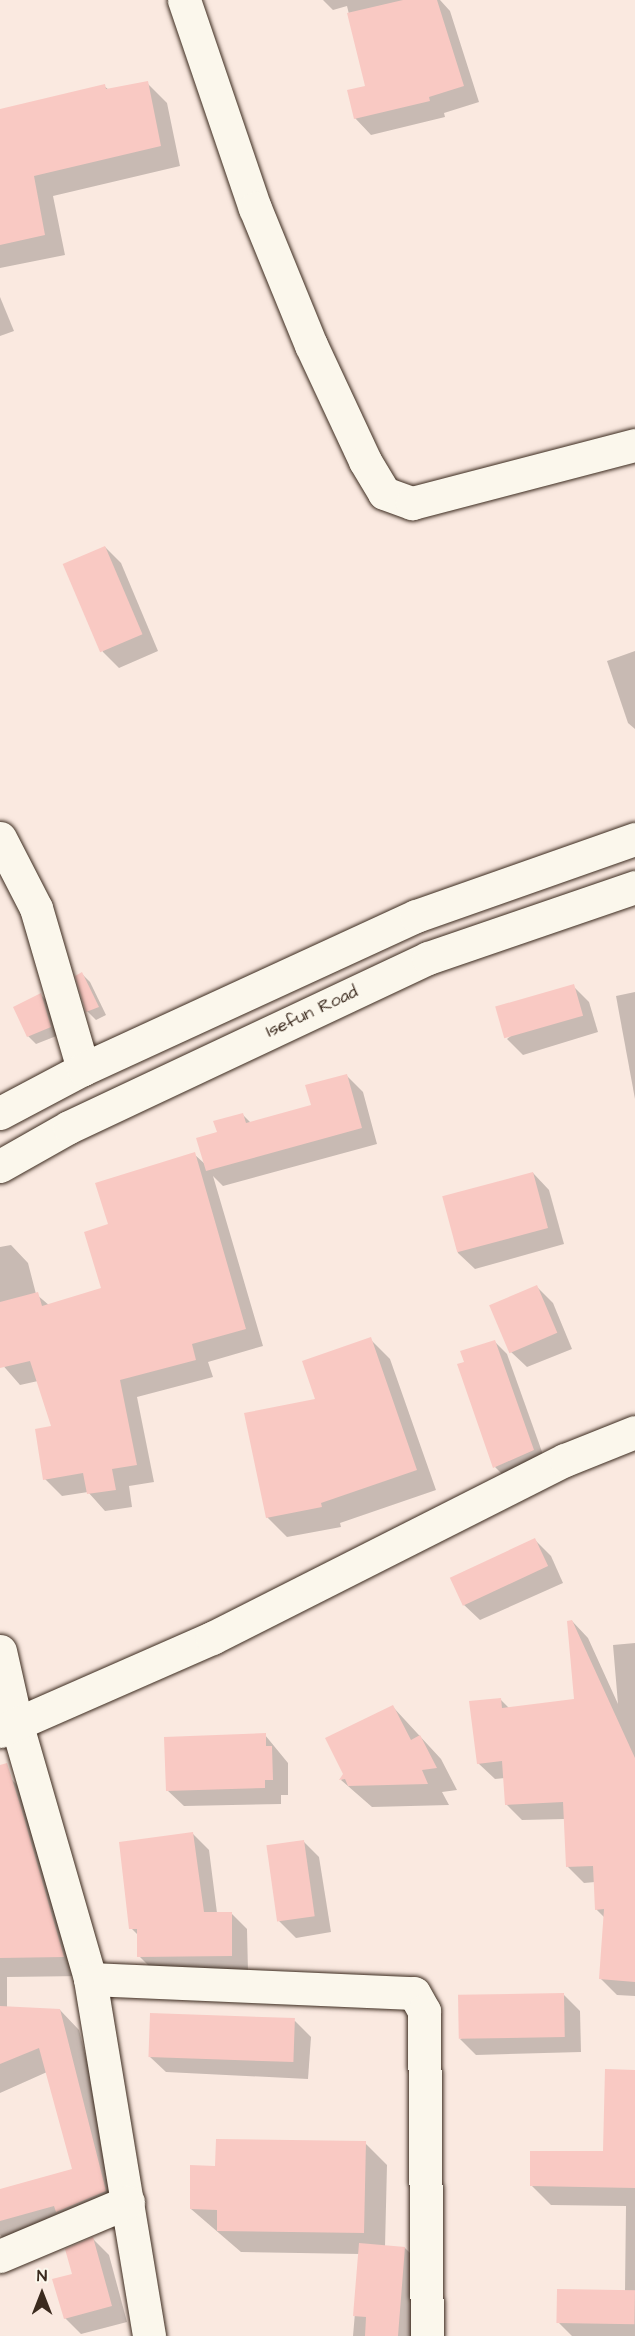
<!DOCTYPE html>
<html>
<head>
<meta charset="utf-8">
<style>
	body { margin:0 }
	#map { position:relative; width:635px; height:2336px; overflow:hidden; background:#fae9e0; font-family:"Architects Daughter",sans-serif }
	div>[style] { position:absolute }
	[style*='--x'] { left:calc(var(--x)*1px); top:calc(var(--y)*1px); width:calc(var(--w)*1px); rotate:calc(var(--a)*1deg) }
	.shadow>* { inset:0; background:#0003 }
	.building>* { inset:0; background:#f9c9c3; transform-origin:0 0 }
	.roads { filter:drop-shadow(0 0 2px #3b2a1e) drop-shadow(0 0 2px #3b2a1e) }
	.minor>* { height:33px; margin:-16.5px; padding:0 16.5px; transform-origin:16.5px; border-radius:16.5px; background:#fbf7ec }
	.tertiary>* { height:33px; margin:-16.5px; padding:0 16.5px; transform-origin:16.5px; border-radius:16.5px; background:#fbf7ec }
	span { translate:-50% -50%; white-space:nowrap; text-align:center; line-height:1.15; -webkit-text-stroke:5px #fbf7ec; paint-order:stroke }
	.street-label { font-size:18px; color:#3b2a1e }
	.north { position:absolute; left:12px; top:2264px; width:60px; height:60px; -webkit-text-stroke:4px #fbf7ec; paint-order:stroke; rotate:0deg; font-size:16px; font-weight:700; line-height:24px; text-align:center; color:#3b2a1e }
	.north::after { content:''; display:block; margin:auto; width:21px; height:27px; background:#3b2a1e; clip-path:polygon(50% 0,100% 100%,50% 72%,0 100%) }
</style>
</head>
<body>
<div id="map">
	<div class="shadow">
		<i style="clip-path:polygon(323px 0,440px 0,450px 11px,479px 102px,444px 113px,445px 117px,371px 135px,355px 118px,367px 87px,347px 6px,333px 10px)"></i>
		<i style="clip-path:polygon(147px 83px,167px 103px,180px 166px,53px 196px,65px 255px,0 268px,0 110px,104px 86px,109px 90px)"></i>
		<i style="clip-path:polygon(0 297px,14px 331px,0 336px)"></i>
		<i style="clip-path:polygon(105px 547px,121px 563px,158px 651px,119px 668px,103px 652px,65px 564px)"></i>
		<i style="clip-path:polygon(635px 651px,635px 729px,628px 723px,607px 661px)"></i>
		<i style="clip-path:polygon(82px 974px,90px 982px,106px 1015px,96px 1020px,87px 1011px)"></i>
		<i style="clip-path:polygon(573px 986px,589px 1002px,598px 1032px,523px 1055px,507px 1039px)"></i>
		<i style="clip-path:polygon(635px 992px,635px 1099px,616px 996px)"></i>
		<i style="clip-path:polygon(41px 995px,49px 1003px,59px 1035px,36px 1044px,28px 1036px)"></i>
		<i style="clip-path:polygon(346px 1075px,363px 1092px,377px 1144px,223px 1186px,213px 1176px,263px 1346px,208px 1362px,213px 1377px,137px 1397px,154px 1482px,129px 1486px,132px 1507px,105px 1511px,88px 1492px,62px 1496px,45px 1479px,53px 1427px,38px 1381px,20px 1385px,0 1362px,0 1247px,11px 1245px,28px 1263px,36px 1294px,50px 1306px,103px 1289px,110px 1225px,194px 1154px,206px 1165px,219px 1133px,243px 1115px,251px 1123px,313px 1106px)"></i>
		<i style="clip-path:polygon(533px 1173px,549px 1190px,564px 1244px,475px 1269px,458px 1253px,444px 1198px)"></i>
		<i style="clip-path:polygon(537px 1287px,553px 1303px,572px 1349px,527px 1367px,510px 1351px)"></i>
		<i style="clip-path:polygon(370px 1339px,390px 1359px,436px 1490px,340px 1523px,341px 1527px,287px 1537px,267px 1517px,317px 1400px)"></i>
		<i style="clip-path:polygon(494px 1341px,507px 1354px,546px 1463px,508px 1480px,495px 1467px)"></i>
		<i style="clip-path:polygon(535px 1540px,551px 1556px,563px 1583px,480px 1620px,463px 1604px)"></i>
		<i style="clip-path:polygon(572px 1621px,588px 1638px,618px 1704px,613px 1645px,635px 1643px,635px 1996px,617px 1995px,601px 1979px,605px 1918px,596px 1909px,595px 1882px,584px 1883px,568px 1867px,565px 1819px,522px 1820px,506px 1804px,505px 1778px,495px 1779px,478px 1763px,500px 1699px,509px 1708px,576px 1701px)"></i>
		<i style="clip-path:polygon(393px 1707px,441px 1759px,457px 1790px,442px 1792px,449px 1805px,372px 1807px,341px 1780px)"></i>
		<i style="clip-path:polygon(265px 1735px,288px 1763px,288px 1795px,281px 1795px,281px 1804px,184px 1806px,167px 1790px)"></i>
		<i style="clip-path:polygon(11px 1779px,31px 1799px,83px 1976px,7px 1977px,7px 2008px,60px 2010px,79px 2030px,125px 2210px,8px 2243px,0 2235px,0 2190px,74px 2170px,47px 2072px,0 2093px,0 1783px)"></i>
		<i style="clip-path:polygon(192px 1833px,209px 1850px,217px 1913px,231px 1913px,247px 1929px,248px 1972px,155px 1972px,139px 1956px,139px 1936px,131px 1928px)"></i>
		<i style="clip-path:polygon(303px 1841px,319px 1857px,331px 1932px,296px 1938px,279px 1921px)"></i>
		<i style="clip-path:polygon(563px 1994px,580px 2011px,581px 2052px,476px 2055px,460px 2039px)"></i>
		<i style="clip-path:polygon(295px 2021px,311px 2037px,308px 2079px,166px 2072px,149px 2056px)"></i>
		<i style="clip-path:polygon(635px 2071px,635px 2336px,572px 2336px,559px 2323px,625px 2291px,626px 2206px,551px 2205px,532px 2186px,605px 2153px)"></i>
		<i style="clip-path:polygon(365px 2143px,387px 2165px,385px 2247px,405px 2248px,421px 2264px,415px 2336px,353px 2336px,360px 2254px,241px 2252px,191px 2209px,217px 2167px)"></i>
		<i style="clip-path:polygon(93px 2239px,109px 2255px,127px 2322px,81px 2334px,65px 2318px,74px 2275px)"></i>
	</div>
	<div class="building">
		<i style="clip-path:polygon(403px 0,437px 0,464px 86px,429px 97px,430px 101px,354px 119px,347px 90px,365px 86px,347px 13px)"></i>
		<i style="clip-path:polygon(148px 81px,161px 146px,34px 176px,45px 235px,0 245px,0 109px,105px 84px,106px 89px)"></i>
		<i style="left:105px;top:546px;width:96px;height:46px;rotate:67deg"></i>
		<i style="clip-path:polygon(82px 972px,99px 1007px,86px 1012px,75px 976px)"></i>
		<i style="left:574px;top:984px;width:33px;height:82px;rotate:74deg"></i>
		<i style="clip-path:polygon(41px 993px,51px 1027px,27px 1037px,13px 1007px)"></i>
		<i style="clip-path:polygon(347px 1074px,362px 1128px,206px 1171px,196px 1138px,217px 1132px,213px 1121px,243px 1113px,246px 1123px,311px 1105px,305px 1085px)"></i>
		<i style="clip-path:polygon(195px 1152px,246px 1329px,192px 1344px,196px 1360px,120px 1380px,137px 1465px,112px 1469px,116px 1490px,87px 1494px,83px 1473px,43px 1480px,35px 1429px,51px 1426px,30px 1361px,0 1368px,0 1302px,38px 1292px,42px 1306px,101px 1288px,84px 1232px,108px 1224px,95px 1183px)"></i>
		<i style="left:533px;top:1172px;width:58px;height:94px;rotate:75deg"></i>
		<i style="left:537px;top:1285px;width:52px;height:52px;rotate:67deg"></i>
		<i style="clip-path:polygon(371px 1337px,417px 1470px,321px 1503px,322px 1507px,266px 1518px,244px 1413px,315px 1399px,302px 1361px)"></i>
		<i style="clip-path:polygon(495px 1340px,534px 1450px,493px 1468px,457px 1364px,464px 1362px,460px 1351px)"></i>
		<i style="left:535px;top:1538px;width:31px;height:94px;rotate:65deg"></i>
		<i style="clip-path:polygon(572px 1620px,635px 1758px,635px 1982px,599px 1979px,604px 1909px,595px 1910px,593px 1866px,566px 1867px,563px 1802px,505px 1805px,502px 1761px,477px 1764px,469px 1701px,501px 1698px,502px 1708px,574px 1699px,567px 1621px)"></i>
		<i style="clip-path:polygon(393px 1705px,411px 1740px,420px 1735px,437px 1768px,422px 1770px,428px 1784px,348px 1786px,345px 1779px,339px 1780px,343px 1774px,325px 1738px)"></i>
		<i style="clip-path:polygon(266px 1733px,266px 1746px,272px 1746px,273px 1780px,265px 1780px,265px 1788px,166px 1791px,164px 1737px)"></i>
		<i style="clip-path:polygon(7px 1763px,22px 1811px,64px 1957px,0 1958px,0 1765px)"></i>
		<i style="clip-path:polygon(193px 1832px,204px 1912px,232px 1912px,232px 1956px,137px 1957px,137px 1929px,129px 1929px,119px 1842px)"></i>
		<i style="left:304px;top:1840px;width:77px;height:38px;rotate:82deg"></i>
		<i style="left:564px;top:1993px;width:44px;height:106px;rotate:89deg"></i>
		<i style="clip-path:polygon(0 2006px,60px 2009px,106px 2191px,56px 2212px,54px 2206px,0 2221px,0 2189px,72px 2169px,39px 2048px,0 2064px)"></i>
		<i style="left:150px;top:2013px;width:145px;height:44px;rotate:2deg"></i>
		<i style="clip-path:polygon(605px 2069px,635px 2070px,635px 2188px,530px 2186px,530px 2151px,603px 2151px)"></i>
		<i style="clip-path:polygon(216px 2139px,366px 2141px,364px 2233px,217px 2231px,217px 2210px,190px 2209px,190px 2165px,215px 2166px)"></i>
		<i style="clip-path:polygon(93px 2237px,112px 2306px,64px 2319px,52px 2279px,72px 2274px,65px 2249px)"></i>
		<i style="clip-path:polygon(359px 2243px,405px 2247px,398px 2336px,365px 2336px,366px 2317px,353px 2316px)"></i>
		<i style="left:557px;top:2289px;width:78px;height:34px;rotate:1deg"></i>
	</div>
	<div class="roads">
		<div class="minor">
			<i style="--x:184;--y:0;--w:220;--a:71.2"></i>
			<i style="--x:255;--y:208;--w:148;--a:67.8"></i>
			<i style="--x:311;--y:345;--w:128;--a:65"></i>
			<i style="--x:365;--y:461;--w:37;--a:59"></i>
			<i style="--x:384;--y:493;--w:30;--a:20"></i>
			<i style="--x:412;--y:503;--w:230;--a:-14.6"></i>
			<i style="--x:0;--y:838;--w:79;--a:62.8"></i>
			<i style="--x:36;--y:908;--w:168;--a:73.7"></i>
			<i style="--x:0;--y:1651;--w:73;--a:77.3"></i>
			<i style="--x:16;--y:1722;--w:267;--a:73.9"></i>
			<i style="--x:90;--y:1979;--w:362;--a:80.6"></i>
			<i style="--x:0;--y:1731;--w:232;--a:-23.7"></i>
			<i style="--x:212;--y:1638;--w:395;--a:-26.8"></i>
			<i style="--x:565;--y:1460;--w:75;--a:-21.8"></i>
			<i style="--x:90;--y:1979;--w:324;--a:2.5"></i>
			<i style="--x:414;--y:1993;--w:21;--a:61"></i>
			<i style="--x:424;--y:2011;--w:325;--a:89.5"></i>
			<i style="--x:0;--y:2256;--w:139;--a:-22.9"></i>
		</div>
		<div class="tertiary">
			<i style="--x:0;--y:1113;--w:94;--a:-27.9"></i>
			<i style="--x:83;--y:1069;--w:366;--a:-24.7"></i>
			<i style="--x:416;--y:916;--w:232;--a:-19.4"></i>
			<i style="--x:0;--y:1166;--w:79;--a:-29.5"></i>
			<i style="--x:69;--y:1127;--w:397;--a:-25.2"></i>
			<i style="--x:428;--y:958;--w:219;--a:-18.9"></i>
		</div>
	</div>
	<div class="street-label">
		<span style="left:312px;top:1012px;rotate:-25deg">Isefun Road</span>
	</div>
	<div class="north">N</div>
</div>
</body>
</html>
